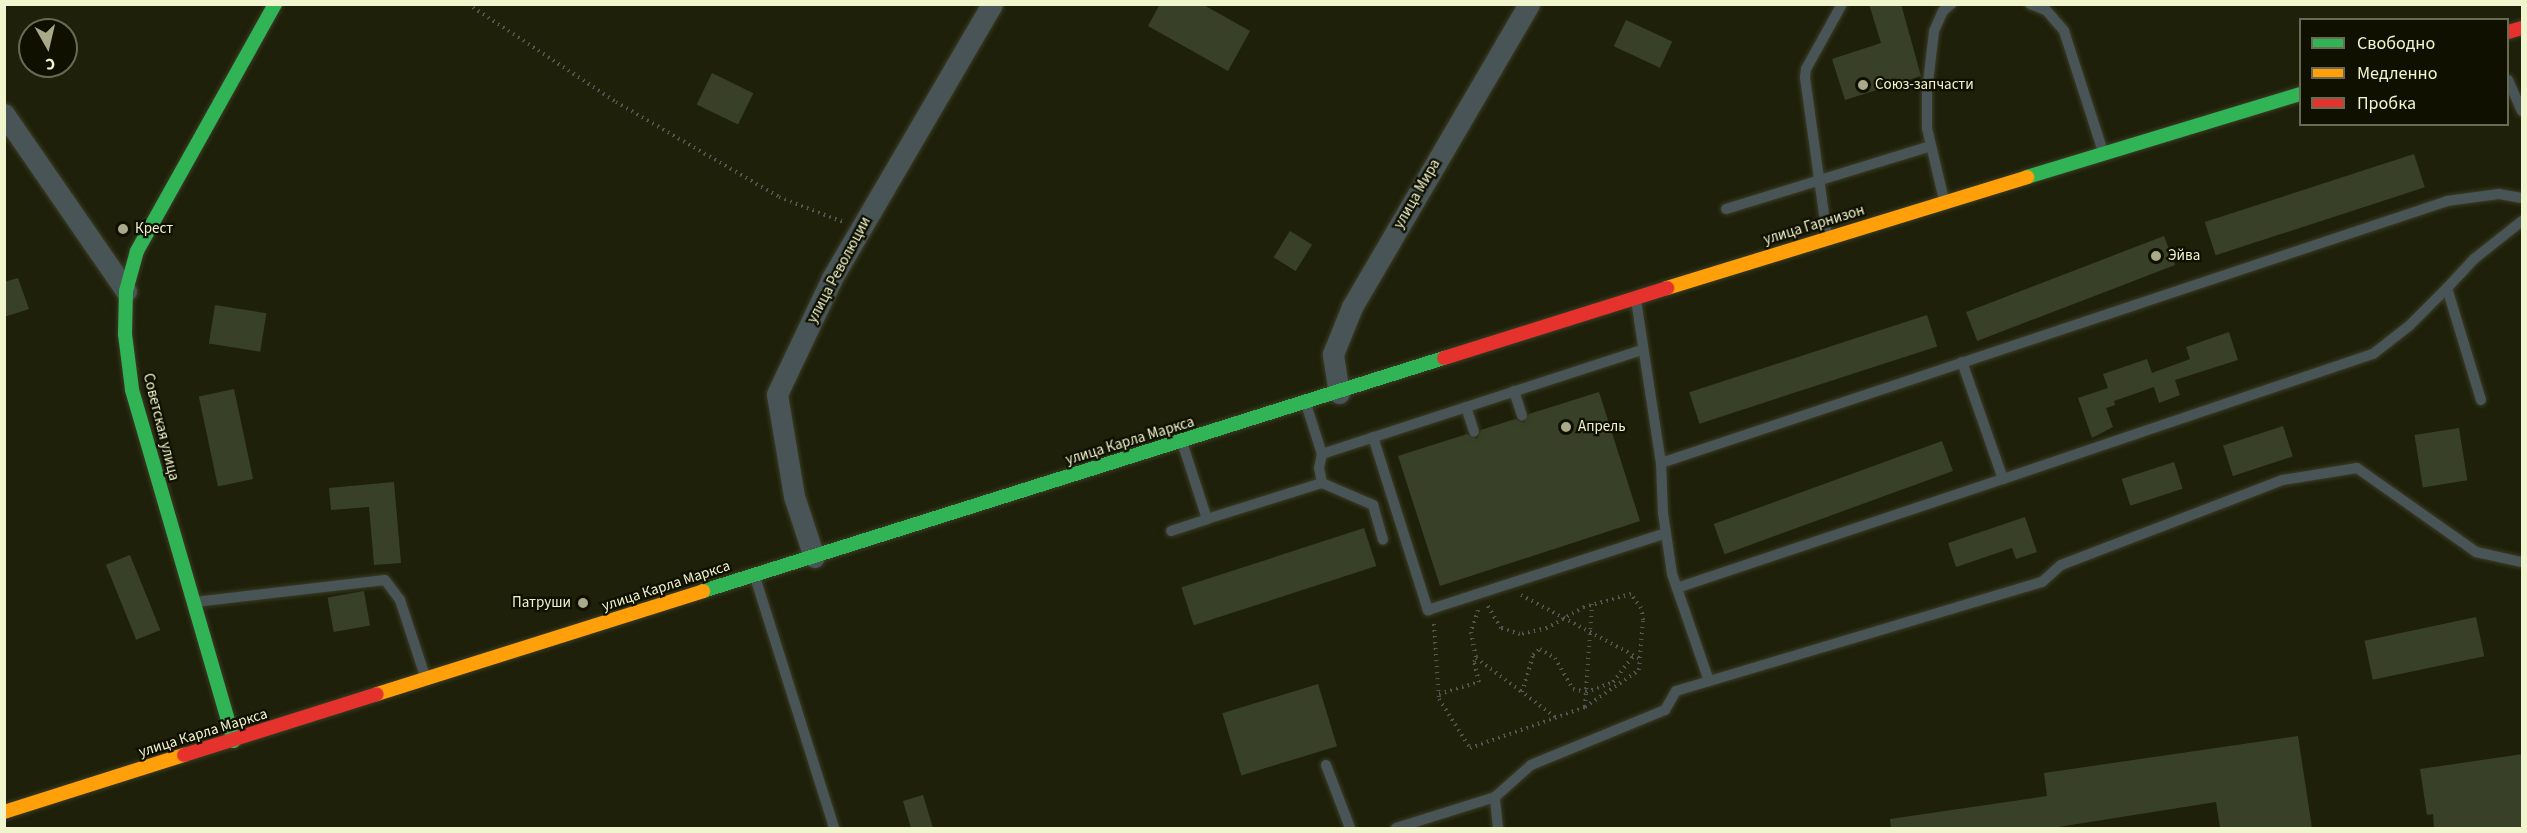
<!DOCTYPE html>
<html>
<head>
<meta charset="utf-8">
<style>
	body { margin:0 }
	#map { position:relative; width:2527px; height:833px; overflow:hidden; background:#1f2009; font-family:"Source Sans 3",sans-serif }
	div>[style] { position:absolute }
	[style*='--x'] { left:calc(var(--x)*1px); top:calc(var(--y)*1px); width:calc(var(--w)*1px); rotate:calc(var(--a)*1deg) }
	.building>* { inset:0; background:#394028; transform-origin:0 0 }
	.path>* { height:4px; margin-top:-2px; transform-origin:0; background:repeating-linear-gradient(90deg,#515854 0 1.5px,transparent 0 6px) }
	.roads { filter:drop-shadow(0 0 2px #3b3c26) drop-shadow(0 0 2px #3b3c26) }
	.lane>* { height:10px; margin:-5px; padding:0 5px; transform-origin:5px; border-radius:5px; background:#485456 }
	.street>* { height:21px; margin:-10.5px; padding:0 10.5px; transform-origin:10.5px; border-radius:10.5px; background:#485456 }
	.fast>* { height:14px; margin:-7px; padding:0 7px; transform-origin:7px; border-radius:7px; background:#30b455 }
	.slow>* { height:14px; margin:-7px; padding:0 7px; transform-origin:7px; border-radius:7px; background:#ff9f0a }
	.jam>* { height:14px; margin:-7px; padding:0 7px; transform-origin:7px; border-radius:7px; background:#e5322d }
	.dots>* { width:16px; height:16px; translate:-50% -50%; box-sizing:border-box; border:3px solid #0f1000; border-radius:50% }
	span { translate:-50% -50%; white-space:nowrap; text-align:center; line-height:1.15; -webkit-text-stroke:4.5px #0f1000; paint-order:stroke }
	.poi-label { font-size:15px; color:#f1f5ce }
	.left { translate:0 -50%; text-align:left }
	.right { translate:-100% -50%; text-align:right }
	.street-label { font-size:15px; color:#f1f5ce }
	.frame { position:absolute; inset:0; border:6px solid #f1f5ce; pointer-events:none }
	.legend { position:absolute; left:2299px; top:18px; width:210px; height:108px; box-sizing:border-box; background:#0f1000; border:2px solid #696c52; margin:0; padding:8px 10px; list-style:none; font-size:18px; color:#f1f5ce }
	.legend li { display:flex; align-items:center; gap:12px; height:30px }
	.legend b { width:30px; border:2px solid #696c52 }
	.north { position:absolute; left:18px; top:18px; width:60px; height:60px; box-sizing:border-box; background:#0f1000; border:2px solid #696c52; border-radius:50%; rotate:172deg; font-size:16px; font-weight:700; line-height:24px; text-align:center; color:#f1f5ce }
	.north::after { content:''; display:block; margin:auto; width:21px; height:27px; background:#a8aa89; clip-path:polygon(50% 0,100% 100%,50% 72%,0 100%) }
</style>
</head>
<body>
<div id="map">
	<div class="building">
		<i style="clip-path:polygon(1160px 4px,1202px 4px,1250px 31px,1228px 71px,1148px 26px)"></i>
		<i style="clip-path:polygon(1869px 4px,1901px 4px,1921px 76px,1845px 100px,1832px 59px,1881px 43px)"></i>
		<i style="left:1626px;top:20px;width:51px;height:29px;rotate:25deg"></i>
		<i style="left:712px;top:73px;width:46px;height:35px;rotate:26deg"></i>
		<i style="left:2414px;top:154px;width:35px;height:220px;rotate:72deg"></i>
		<i style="left:1290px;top:231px;width:26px;height:31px;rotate:32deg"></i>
		<i style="left:2164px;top:236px;width:31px;height:212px;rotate:69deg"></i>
		<i style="clip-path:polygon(18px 278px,29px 309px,4px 317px,4px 282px)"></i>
		<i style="left:215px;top:305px;width:52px;height:39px;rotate:9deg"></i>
		<i style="left:1927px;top:315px;width:33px;height:250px;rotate:72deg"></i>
		<i style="clip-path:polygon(2229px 332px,2238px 360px,2175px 380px,2180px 395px,2159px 403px,2154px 387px,2114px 401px,2115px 405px,2106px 408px,2113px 427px,2092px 438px,2078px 398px,2108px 388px,2103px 374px,2147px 359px,2152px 373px,2190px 359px,2186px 347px)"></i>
		<i style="left:234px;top:389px;width:92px;height:36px;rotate:78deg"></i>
		<i style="clip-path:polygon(1599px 392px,1640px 521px,1440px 586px,1398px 456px,1467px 434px,1477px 439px,1481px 430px,1515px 419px,1524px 423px,1529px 414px)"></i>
		<i style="left:2283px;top:426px;width:32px;height:63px;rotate:72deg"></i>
		<i style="left:2459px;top:428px;width:53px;height:45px;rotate:81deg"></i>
		<i style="left:1942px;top:441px;width:32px;height:243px;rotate:70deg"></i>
		<i style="left:2174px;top:462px;width:28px;height:55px;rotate:72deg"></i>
		<i style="clip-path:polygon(394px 482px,401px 563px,374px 565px,369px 507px,331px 510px,329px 488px)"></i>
		<i style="clip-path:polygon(2025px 517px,2037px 552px,2016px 559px,2012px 548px,1956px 567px,1948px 543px)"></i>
		<i style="left:1364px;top:528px;width:40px;height:192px;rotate:72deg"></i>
		<i style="left:130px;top:555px;width:81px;height:26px;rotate:68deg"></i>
		<i style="left:364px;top:591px;width:35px;height:37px;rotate:80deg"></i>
		<i style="left:2476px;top:617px;width:40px;height:114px;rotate:78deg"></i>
		<i style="left:1318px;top:684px;width:65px;height:100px;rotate:73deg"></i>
		<i style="clip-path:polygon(2298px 736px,2312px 828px,2220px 828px,2216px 802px,2052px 828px,1891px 828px,1890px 819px,2047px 796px,2044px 773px)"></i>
		<i style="clip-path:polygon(2523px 754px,2523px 828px,2434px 828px,2433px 814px,2427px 815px,2420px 769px)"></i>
		<i style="clip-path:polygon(923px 795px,933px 828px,911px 828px,903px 801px)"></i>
	</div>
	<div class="path">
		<i style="--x:468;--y:4;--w:178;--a:33.5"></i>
		<i style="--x:616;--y:102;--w:189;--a:30.2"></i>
		<i style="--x:779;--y:197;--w:69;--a:21.3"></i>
		<i style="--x:1521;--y:595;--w:137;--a:28.2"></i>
		<i style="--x:1478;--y:610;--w:23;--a:108"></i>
		<i style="--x:1471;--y:632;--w:26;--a:79"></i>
		<i style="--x:1476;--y:658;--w:57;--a:36.5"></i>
		<i style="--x:1434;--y:624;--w:75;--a:86.2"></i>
		<i style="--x:1439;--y:699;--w:58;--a:57.7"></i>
		<i style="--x:1470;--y:748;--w:122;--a:-19.6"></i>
		<i style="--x:1585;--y:707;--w:65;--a:-34.4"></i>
		<i style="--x:1639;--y:670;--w:50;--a:-85.4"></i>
		<i style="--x:1643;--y:620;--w:12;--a:-99"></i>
		<i style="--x:1641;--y:608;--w:17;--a:-126"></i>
		<i style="--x:1631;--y:594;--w:49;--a:164.5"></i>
		<i style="--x:1584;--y:607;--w:43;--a:150.4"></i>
		<i style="--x:1547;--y:628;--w:28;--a:167"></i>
		<i style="--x:1520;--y:634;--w:20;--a:-162"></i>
		<i style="--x:1501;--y:628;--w:27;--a:-121"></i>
		<i style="--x:1439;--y:694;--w:42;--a:-16.7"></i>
		<i style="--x:1479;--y:682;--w:21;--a:-104"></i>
		<i style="--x:1474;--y:662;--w:4;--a:-63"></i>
		<i style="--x:1585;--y:707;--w:103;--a:-86.1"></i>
		<i style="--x:1555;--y:717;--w:41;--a:-142.9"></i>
		<i style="--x:1522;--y:692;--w:39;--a:-73"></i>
		<i style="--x:1533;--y:655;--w:9;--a:-41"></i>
		<i style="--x:1540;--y:649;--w:17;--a:31"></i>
		<i style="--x:1555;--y:658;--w:36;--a:60"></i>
		<i style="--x:1573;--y:689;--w:13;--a:13"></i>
		<i style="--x:1586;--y:692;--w:29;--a:-20"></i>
		<i style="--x:1613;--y:682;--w:33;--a:-52"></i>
	</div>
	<div class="roads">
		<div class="lane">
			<i style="--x:2030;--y:4;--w:17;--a:21"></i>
			<i style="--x:2046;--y:10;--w:28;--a:49"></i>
			<i style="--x:2064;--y:31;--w:127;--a:72.1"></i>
			<i style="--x:2508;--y:80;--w:34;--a:66"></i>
			<i style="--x:1944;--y:200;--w:74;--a:-103.3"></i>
			<i style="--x:1927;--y:128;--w:37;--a:-90"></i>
			<i style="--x:1927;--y:91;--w:60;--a:-83.3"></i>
			<i style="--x:1934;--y:31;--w:22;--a:-66"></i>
			<i style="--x:1943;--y:11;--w:11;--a:-41"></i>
			<i style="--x:1726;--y:209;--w:214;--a:-17.1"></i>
			<i style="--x:1827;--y:236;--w:160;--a:-97.9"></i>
			<i style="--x:1805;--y:78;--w:9;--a:-84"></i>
			<i style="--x:1806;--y:69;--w:74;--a:-61"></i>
			<i style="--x:1636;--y:300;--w:165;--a:81.3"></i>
			<i style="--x:1661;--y:463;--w:829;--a:-18.43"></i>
			<i style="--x:2447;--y:201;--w:52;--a:-7.7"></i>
			<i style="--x:2499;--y:194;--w:23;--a:10"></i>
			<i style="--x:1514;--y:391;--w:26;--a:72"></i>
			<i style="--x:2481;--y:400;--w:117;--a:-106.9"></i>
			<i style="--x:2447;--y:288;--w:40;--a:-47"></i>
			<i style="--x:2474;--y:259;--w:61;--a:-38.4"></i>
			<i style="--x:1306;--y:404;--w:52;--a:72.3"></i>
			<i style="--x:1322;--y:454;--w:337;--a:-18"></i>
			<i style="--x:1466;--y:407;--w:26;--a:72"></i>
			<i style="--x:1373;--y:437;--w:182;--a:72.4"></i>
			<i style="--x:1428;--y:610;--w:250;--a:-17.9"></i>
			<i style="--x:1183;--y:445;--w:78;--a:72"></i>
			<i style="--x:1207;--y:519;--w:121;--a:-17.4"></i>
			<i style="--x:1322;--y:483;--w:15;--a:-101"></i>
			<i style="--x:1319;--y:468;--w:14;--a:-78"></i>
			<i style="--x:1661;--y:463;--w:50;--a:87.7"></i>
			<i style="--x:1663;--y:513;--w:62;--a:81.6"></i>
			<i style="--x:1672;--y:574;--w:113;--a:70.9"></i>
			<i style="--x:2003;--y:479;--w:391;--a:-18.7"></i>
			<i style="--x:2373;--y:354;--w:46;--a:-37.9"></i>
			<i style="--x:2409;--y:326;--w:54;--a:-45"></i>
			<i style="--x:1322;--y:483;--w:56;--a:23.3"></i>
			<i style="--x:1373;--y:505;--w:36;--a:74"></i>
			<i style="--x:1171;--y:531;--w:38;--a:-18"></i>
			<i style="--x:755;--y:577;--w:263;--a:72.5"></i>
			<i style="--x:1677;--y:588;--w:344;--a:-18.5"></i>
			<i style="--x:2003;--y:479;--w:124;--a:-109.3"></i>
			<i style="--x:195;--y:602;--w:191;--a:-6.6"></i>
			<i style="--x:385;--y:580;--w:25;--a:53"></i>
			<i style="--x:400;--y:600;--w:80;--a:71.8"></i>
			<i style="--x:1326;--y:765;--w:67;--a:69.1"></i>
			<i style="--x:1396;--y:828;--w:104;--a:-17.4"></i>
			<i style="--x:1498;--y:828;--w:31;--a:-96"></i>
			<i style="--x:1495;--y:797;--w:48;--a:-41.6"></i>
			<i style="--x:1531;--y:765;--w:145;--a:-22.3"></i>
			<i style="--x:1665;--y:710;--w:22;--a:-60"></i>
			<i style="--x:1676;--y:691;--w:382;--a:-16.6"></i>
			<i style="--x:2042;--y:582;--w:25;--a:-42"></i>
			<i style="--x:2061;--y:565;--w:238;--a:-21"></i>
			<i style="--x:2283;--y:480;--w:75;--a:-9.2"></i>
			<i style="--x:2357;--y:468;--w:146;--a:35.2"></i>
			<i style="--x:2476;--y:552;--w:47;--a:12.3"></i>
		</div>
		<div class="street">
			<i style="--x:4;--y:114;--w:215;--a:55.4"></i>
			<i style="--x:1339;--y:393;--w:39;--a:-99"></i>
			<i style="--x:1333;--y:354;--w:51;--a:-68"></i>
			<i style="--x:1352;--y:307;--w:351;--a:-59.7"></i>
			<i style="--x:814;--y:557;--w:64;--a:-108.2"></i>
			<i style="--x:794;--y:496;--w:103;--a:-99.5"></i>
			<i style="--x:777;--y:394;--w:128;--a:-64.6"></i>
			<i style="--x:832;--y:278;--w:317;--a:-59.7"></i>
		</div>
		<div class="fast">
			<i style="--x:2027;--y:177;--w:285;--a:-16.9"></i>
			<i style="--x:703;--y:591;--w:777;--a:-17.46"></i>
			<i style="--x:234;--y:741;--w:366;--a:-106.2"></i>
			<i style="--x:132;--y:389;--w:55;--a:-97.3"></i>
			<i style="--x:125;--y:334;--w:43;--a:-88.7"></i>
			<i style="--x:126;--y:291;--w:41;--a:-74.6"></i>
			<i style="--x:137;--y:251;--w:283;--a:-60.8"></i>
		</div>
		<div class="slow">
			<i style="--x:1667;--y:288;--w:377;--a:-17.1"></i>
			<i style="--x:377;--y:694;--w:342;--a:-17.5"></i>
			<i style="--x:4;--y:812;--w:189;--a:-17.6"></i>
		</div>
		<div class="jam">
			<i style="--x:2508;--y:32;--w:15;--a:-16"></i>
			<i style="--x:1444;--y:358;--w:234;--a:-17.4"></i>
			<i style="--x:184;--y:755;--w:202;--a:-17.5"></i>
		</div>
	</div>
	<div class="dots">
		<i style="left:1863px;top:85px;background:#a8aa89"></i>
		<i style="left:123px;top:229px;background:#a8aa89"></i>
		<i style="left:2156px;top:256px;background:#a8aa89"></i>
		<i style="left:1566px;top:427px;background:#a8aa89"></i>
		<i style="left:583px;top:603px;background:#a8aa89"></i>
	</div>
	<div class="poi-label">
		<span class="left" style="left:1875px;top:85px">Союз-запчасти</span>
		<span class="left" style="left:135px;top:229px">Крест</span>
		<span class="left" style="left:2168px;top:256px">Эйва</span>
		<span class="left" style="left:1578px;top:427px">Апрель</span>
		<span class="right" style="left:571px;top:603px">Патруши</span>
	</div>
	<div class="street-label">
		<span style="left:1417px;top:194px;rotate:-60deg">улица Мира</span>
		<span style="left:1814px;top:225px;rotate:-17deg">улица Гарнизон</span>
		<span style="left:839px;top:270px;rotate:-62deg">улица Революции</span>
		<span style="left:161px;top:427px;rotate:76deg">Советская улица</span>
		<span style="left:1130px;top:441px;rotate:-17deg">улица Карла Маркса</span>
		<span style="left:666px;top:586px;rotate:-18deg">улица Карла Маркса</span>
		<span style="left:203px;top:733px;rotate:-17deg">улица Карла Маркса</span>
	</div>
	<div class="frame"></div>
	<ul class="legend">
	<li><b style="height:8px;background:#30b455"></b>Свободно</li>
	<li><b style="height:8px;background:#ff9f0a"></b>Медленно</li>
	<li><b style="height:8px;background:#e5322d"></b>Пробка</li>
	</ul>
	<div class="north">С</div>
</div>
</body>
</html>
